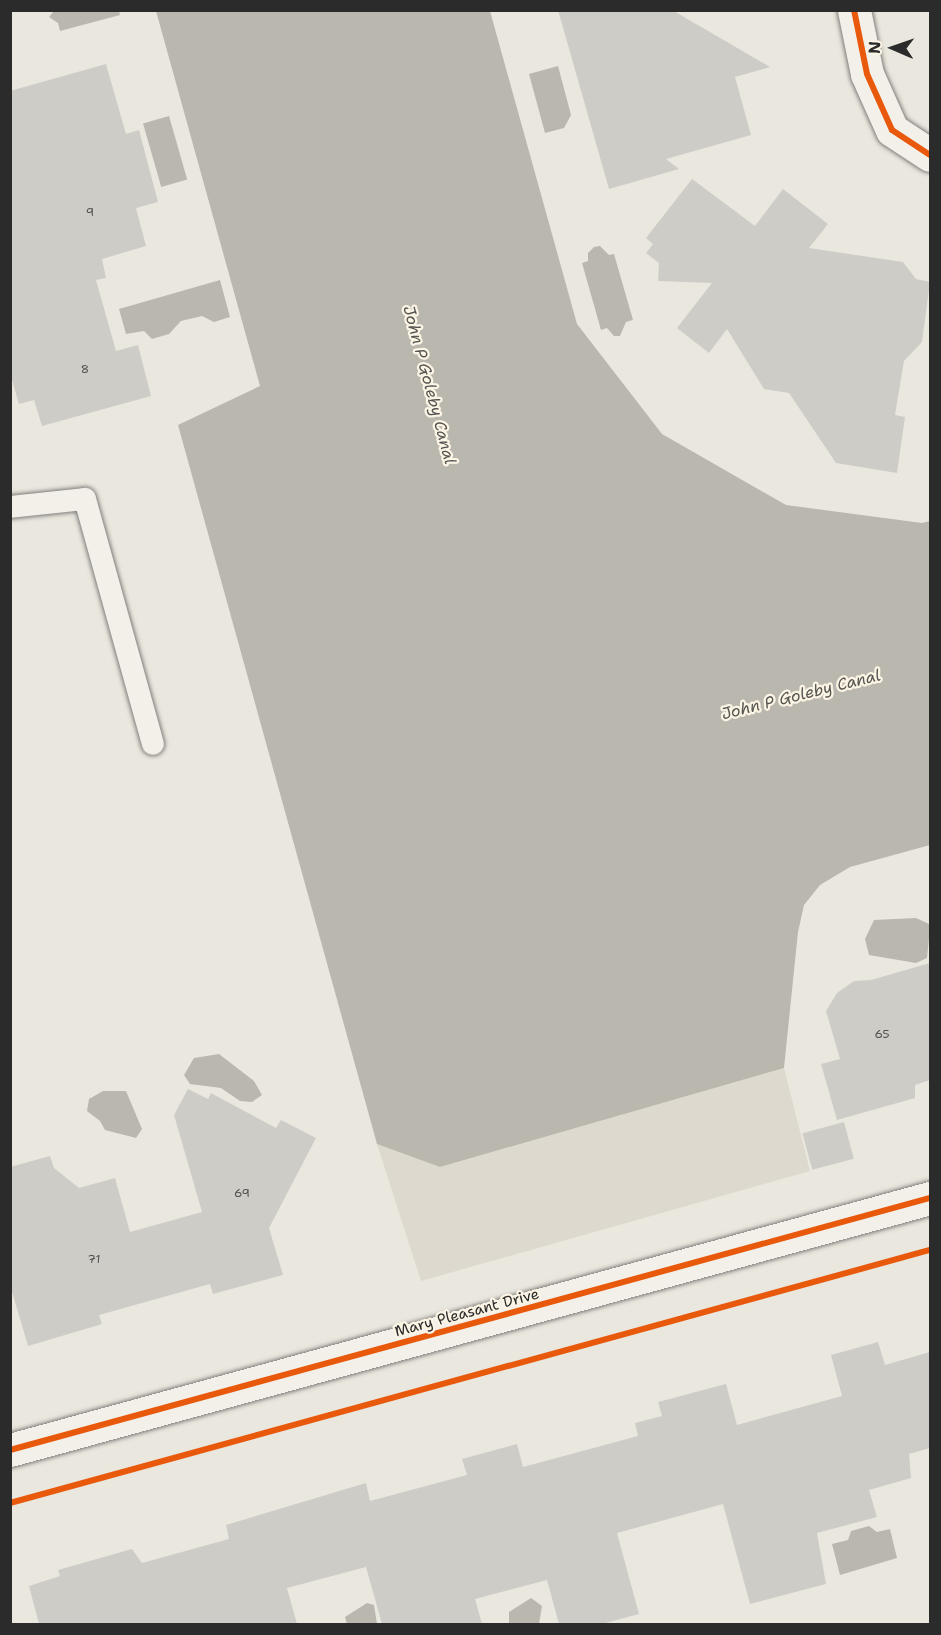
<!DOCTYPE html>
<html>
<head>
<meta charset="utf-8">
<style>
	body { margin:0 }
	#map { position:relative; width:941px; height:1635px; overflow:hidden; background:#eae7df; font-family:"Shantell Sans",sans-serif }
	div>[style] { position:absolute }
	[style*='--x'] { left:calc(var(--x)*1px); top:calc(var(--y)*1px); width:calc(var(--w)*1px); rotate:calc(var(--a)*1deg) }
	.built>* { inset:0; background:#ddd9ce }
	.water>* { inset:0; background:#bab7ae; transform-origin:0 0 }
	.building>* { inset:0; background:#ceccc6; transform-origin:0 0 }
	.roads { filter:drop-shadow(0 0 2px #81807c) drop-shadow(0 0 2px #81807c) }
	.service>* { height:22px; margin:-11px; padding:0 11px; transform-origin:11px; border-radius:11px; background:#f3f0ea }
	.minor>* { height:33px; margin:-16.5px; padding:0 16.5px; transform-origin:16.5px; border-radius:16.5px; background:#f3f0ea }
	.cycleway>* { height:6px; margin:-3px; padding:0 3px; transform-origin:3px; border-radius:3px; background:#e8590c }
	span { translate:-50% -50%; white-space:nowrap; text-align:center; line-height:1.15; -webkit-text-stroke:4.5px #fcf5e5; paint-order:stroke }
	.number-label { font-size:12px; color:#545352 }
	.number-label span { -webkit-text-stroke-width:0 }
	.street-label { font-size:15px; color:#2b2b2b }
	.water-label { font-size:16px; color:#565552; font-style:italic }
	.frame { position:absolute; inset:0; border:12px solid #2b2b2b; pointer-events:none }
	.north { position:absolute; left:863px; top:18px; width:60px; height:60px; -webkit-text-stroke:4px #fcf5e5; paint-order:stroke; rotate:272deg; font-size:16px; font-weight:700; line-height:24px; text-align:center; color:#2b2b2b }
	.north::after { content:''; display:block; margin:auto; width:21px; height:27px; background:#2b2b2b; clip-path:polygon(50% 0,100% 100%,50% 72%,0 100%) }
</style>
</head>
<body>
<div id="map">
	<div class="built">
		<i style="clip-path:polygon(784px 1068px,810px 1171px,421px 1281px,377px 1144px,440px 1167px)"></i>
	</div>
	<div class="water">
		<i style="clip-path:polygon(54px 11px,119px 11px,120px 15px,60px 31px,58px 23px,49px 17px)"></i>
		<i style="clip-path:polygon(156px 11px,490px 11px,577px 324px,662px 434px,786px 505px,922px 523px,930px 521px,930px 845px,850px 867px,820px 885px,804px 905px,798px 932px,784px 1068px,440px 1167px,377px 1144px,178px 425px,260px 386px)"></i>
		<i style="clip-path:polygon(558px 66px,571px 115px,564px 128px,545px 133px,529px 74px)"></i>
		<i style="left:169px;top:116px;width:66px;height:27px;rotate:74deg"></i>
		<i style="clip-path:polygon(600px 246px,609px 255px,614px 254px,633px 320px,626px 322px,620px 336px,614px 336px,607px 328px,601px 330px,582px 263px,588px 261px,588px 253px,594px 247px)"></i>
		<i style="clip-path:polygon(220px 280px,230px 317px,214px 322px,202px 316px,181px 321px,169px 334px,152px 339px,144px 331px,126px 334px,119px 309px)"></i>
		<i style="clip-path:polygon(916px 918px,929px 924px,930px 929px,927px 958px,916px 963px,869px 955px,865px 939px,874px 920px)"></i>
		<i style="clip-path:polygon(219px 1054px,254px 1081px,262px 1095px,252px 1102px,240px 1101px,221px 1088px,190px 1084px,184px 1075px,194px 1058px)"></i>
		<i style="clip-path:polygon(103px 1091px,126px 1091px,142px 1129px,136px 1138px,105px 1130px,100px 1121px,87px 1111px,89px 1099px)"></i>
		<i style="clip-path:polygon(869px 1526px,877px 1532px,890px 1529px,897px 1558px,840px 1575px,832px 1544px,848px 1540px,851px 1531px)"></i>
		<i style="clip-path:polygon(531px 1598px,542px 1606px,539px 1624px,509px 1624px,509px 1612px)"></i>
		<i style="clip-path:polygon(367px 1603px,374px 1605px,377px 1624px,347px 1624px,345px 1617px)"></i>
	</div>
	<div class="building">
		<i style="clip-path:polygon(558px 10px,672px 10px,770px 67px,735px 77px,751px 135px,666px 159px,679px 169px,609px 189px)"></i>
		<i style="clip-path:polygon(106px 64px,126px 134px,139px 130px,158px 202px,136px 208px,146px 246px,102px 259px,106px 278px,96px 280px,116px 351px,138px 345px,151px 396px,42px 426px,34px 400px,19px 404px,10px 373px,10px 91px)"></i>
		<i style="clip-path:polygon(692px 179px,755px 226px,783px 189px,828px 224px,809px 248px,903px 262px,916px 279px,930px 282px,922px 342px,904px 361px,895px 415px,905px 417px,897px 473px,836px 463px,789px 393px,764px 389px,727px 329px,709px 353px,677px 328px,712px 283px,658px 281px,659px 263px,646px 253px,653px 244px,646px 238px)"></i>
		<i style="clip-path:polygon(930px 963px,930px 1080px,915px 1085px,915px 1098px,837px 1120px,821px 1064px,840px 1059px,826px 1011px,837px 993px,854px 981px,871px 980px)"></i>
		<i style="clip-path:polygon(188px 1089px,208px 1099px,211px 1093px,276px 1128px,281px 1120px,316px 1138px,269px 1228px,283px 1275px,213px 1294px,210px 1284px,99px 1315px,102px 1324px,28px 1346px,10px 1285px,10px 1167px,50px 1156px,54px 1168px,79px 1188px,115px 1178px,130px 1232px,202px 1212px,174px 1115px)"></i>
		<i style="left:844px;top:1122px;width:38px;height:43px;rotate:75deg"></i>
		<i style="clip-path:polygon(878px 1342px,885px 1365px,930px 1352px,930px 1448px,909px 1454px,911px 1478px,869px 1490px,877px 1517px,817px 1533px,826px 1584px,750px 1604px,723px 1504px,617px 1533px,639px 1614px,602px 1624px,559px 1624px,547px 1580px,475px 1599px,482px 1624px,382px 1624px,366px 1567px,287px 1588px,297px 1624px,39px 1624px,29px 1586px,60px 1576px,58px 1570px,132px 1549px,142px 1563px,229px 1539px,226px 1525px,366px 1483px,370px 1501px,467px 1475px,462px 1459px,517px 1444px,523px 1467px,638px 1436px,635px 1423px,662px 1416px,658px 1402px,726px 1384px,737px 1425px,842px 1396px,831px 1355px)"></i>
	</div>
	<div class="roads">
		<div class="service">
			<i style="--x:10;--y:507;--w:75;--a:-6.1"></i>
			<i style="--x:85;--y:499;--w:254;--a:74.5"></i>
		</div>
		<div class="minor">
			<i style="--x:854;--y:10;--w:65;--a:78.5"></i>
			<i style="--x:867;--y:74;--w:61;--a:65.9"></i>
			<i style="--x:892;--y:130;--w:45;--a:33.3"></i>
			<i style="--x:10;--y:1450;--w:954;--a:-15.32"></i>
		</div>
	</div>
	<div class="cycleway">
		<i style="--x:854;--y:10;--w:65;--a:78.5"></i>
		<i style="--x:867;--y:74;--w:61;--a:65.9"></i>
		<i style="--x:892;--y:130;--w:45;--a:33.3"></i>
		<i style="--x:10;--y:1450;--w:954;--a:-15.32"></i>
		<i style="--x:10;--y:1503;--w:954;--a:-15.38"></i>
	</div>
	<div class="number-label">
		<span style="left:90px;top:213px">9</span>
		<span style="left:85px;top:370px">8</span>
		<span style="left:882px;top:1035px">65</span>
		<span style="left:242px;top:1194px">69</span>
		<span style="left:94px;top:1260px">71</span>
	</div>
	<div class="street-label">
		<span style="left:467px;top:1313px;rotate:-15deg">Mary Pleasant Drive</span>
	</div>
	<div class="water-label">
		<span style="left:429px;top:385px;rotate:75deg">John P Goleby Canal</span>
		<span style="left:801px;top:695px;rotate:-14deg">John P Goleby Canal</span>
	</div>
	<div class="frame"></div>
	<div class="north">N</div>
</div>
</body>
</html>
